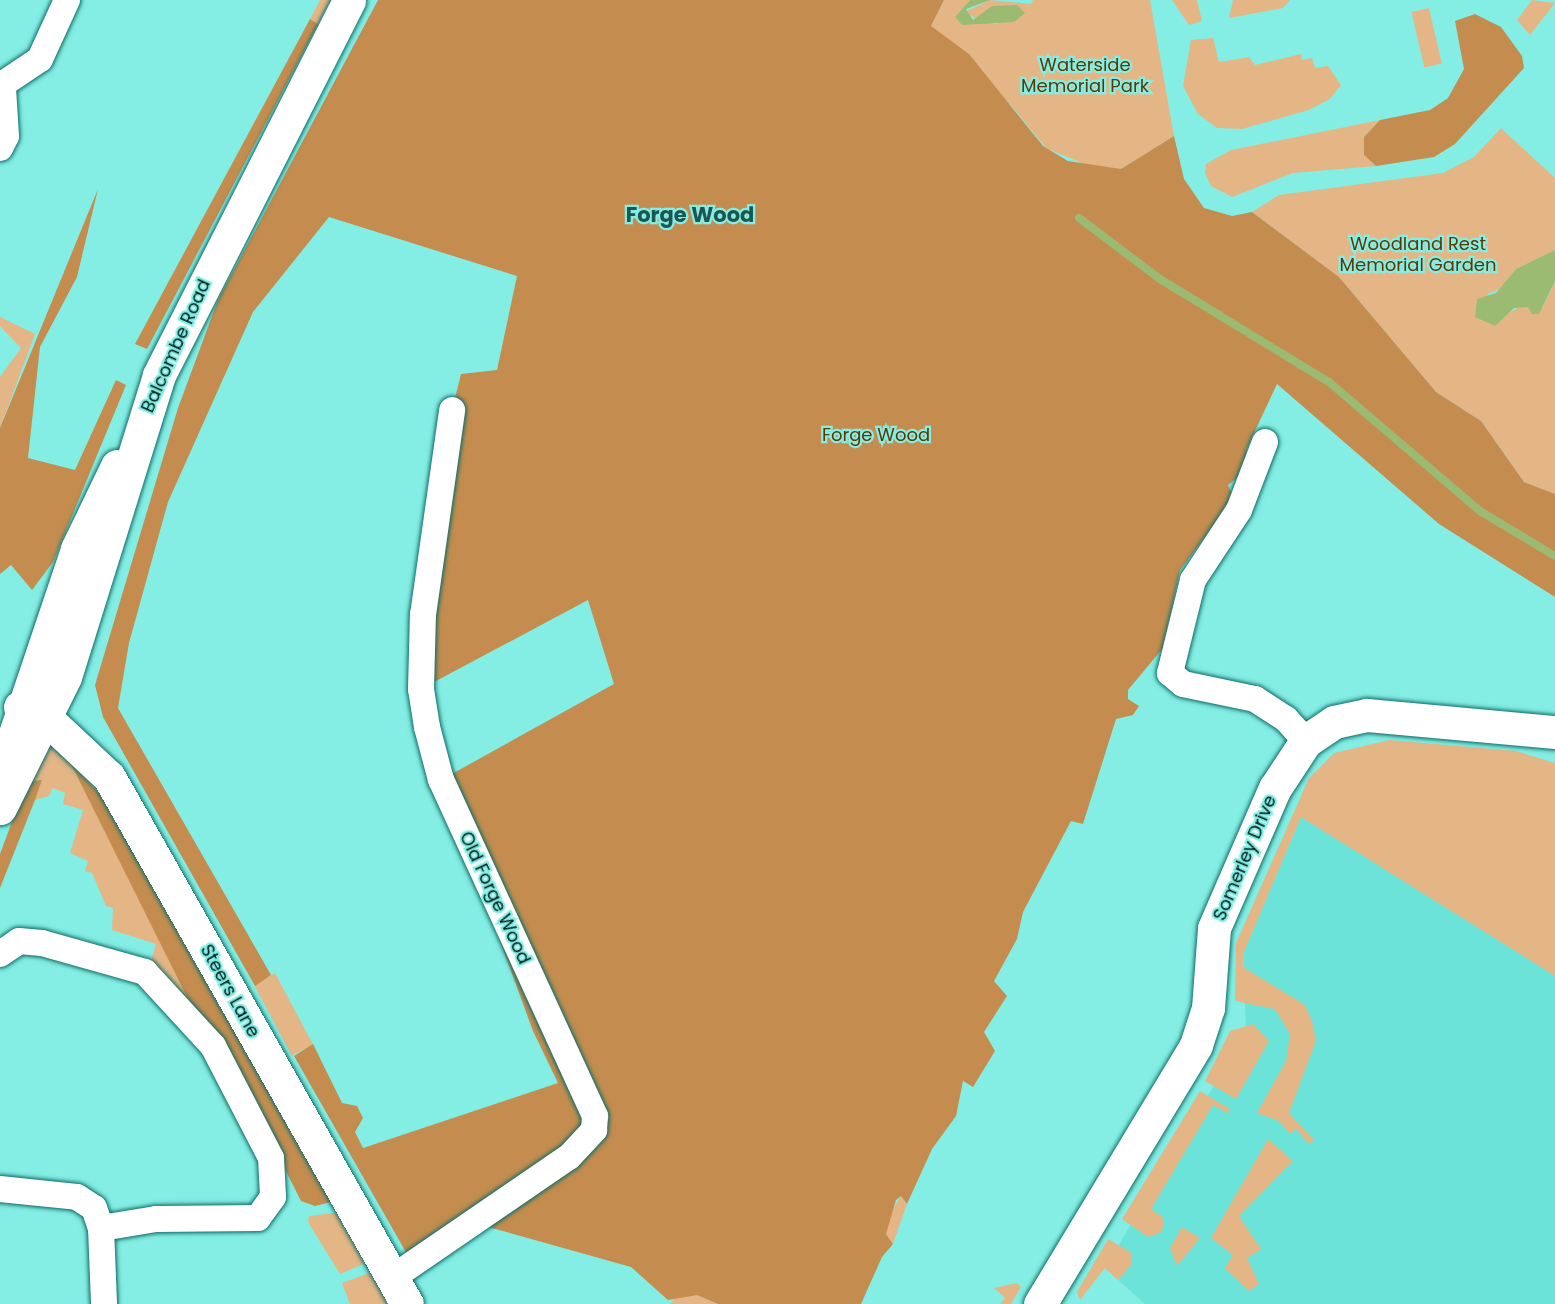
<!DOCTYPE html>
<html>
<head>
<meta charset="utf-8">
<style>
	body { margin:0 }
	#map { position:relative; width:1555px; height:1304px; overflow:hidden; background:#84eee4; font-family:Poppins,sans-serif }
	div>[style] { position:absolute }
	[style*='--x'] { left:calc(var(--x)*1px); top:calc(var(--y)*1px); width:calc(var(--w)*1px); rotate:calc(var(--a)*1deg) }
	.built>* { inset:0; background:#6be3d8 }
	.green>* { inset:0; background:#e4b686; transform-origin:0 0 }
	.forest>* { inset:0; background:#c48d4f }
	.water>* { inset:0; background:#9cbb72 }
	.stream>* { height:8px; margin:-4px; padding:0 4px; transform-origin:4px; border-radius:4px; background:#9cbb72 }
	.roads { filter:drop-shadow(0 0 2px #0d6c66) drop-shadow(0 0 2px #0d6c66) }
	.street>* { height:26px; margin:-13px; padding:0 13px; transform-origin:13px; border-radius:13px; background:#fff }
	.secondary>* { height:33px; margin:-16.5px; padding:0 16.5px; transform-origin:16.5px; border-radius:16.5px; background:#fff }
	span { translate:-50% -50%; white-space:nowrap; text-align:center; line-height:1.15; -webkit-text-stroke:4.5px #84eee4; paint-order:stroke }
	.park-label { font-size:18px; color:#5d3704 }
	.street-label { font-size:18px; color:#021917 }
	.quarter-label { font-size:21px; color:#1b5651; font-weight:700 }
</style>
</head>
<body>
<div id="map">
	<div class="built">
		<i style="clip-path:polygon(1301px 817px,1555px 976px,1555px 1304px,1145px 1304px,1105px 1268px,1246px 1032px,1243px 954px)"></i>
	</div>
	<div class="green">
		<i style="clip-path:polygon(320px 0,331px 0,318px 24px,310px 19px)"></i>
		<i style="clip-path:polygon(944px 0,970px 0,955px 17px,996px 24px,1014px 6px,997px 6px,978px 20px,965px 12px,990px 0,1031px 4px,1033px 0,1150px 0,1174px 136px,1121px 169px,1096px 169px,1046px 148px,1010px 104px,931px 26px)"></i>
		<i style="clip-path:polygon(1172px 0,1197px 0,1202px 21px,1189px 25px)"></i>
		<i style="clip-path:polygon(1233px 0,1290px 0,1283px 8px,1229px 18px)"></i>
		<i style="clip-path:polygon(1532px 0,1555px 3px,1530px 35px,1517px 20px)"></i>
		<i style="left:1429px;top:8px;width:57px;height:18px;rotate:77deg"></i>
		<i style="clip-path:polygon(1213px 38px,1219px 62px,1249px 57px,1255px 65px,1301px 54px,1302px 60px,1312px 58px,1315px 68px,1328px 66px,1341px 85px,1330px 99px,1309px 110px,1242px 129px,1217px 128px,1198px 114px,1183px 86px,1191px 40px)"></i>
		<i style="clip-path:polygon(1380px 120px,1364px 137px,1364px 155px,1376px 166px,1293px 173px,1232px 197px,1211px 186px,1205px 173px,1206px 164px,1231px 150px)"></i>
		<i style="clip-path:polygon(1501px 128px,1555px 178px,1555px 250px,1516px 269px,1503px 288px,1487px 294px,1505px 315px,1523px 305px,1543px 307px,1555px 281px,1555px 494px,1524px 482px,1481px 421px,1436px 392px,1339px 277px,1252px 212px,1279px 195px,1443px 173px,1474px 157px)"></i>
		<i style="clip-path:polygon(0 317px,35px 334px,0 428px,0 377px,21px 348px,0 326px)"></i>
		<i style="clip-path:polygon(1389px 740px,1516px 751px,1555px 763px,1555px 976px,1301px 817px,1243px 954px,1243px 967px,1305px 1005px,1312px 1021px,1316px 1041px,1289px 1113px,1314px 1140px,1309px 1144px,1296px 1129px,1290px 1134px,1279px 1121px,1257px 1113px,1286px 1061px,1290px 1034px,1275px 1009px,1235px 1001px,1236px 943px,1309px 778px,1334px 753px)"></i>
		<i style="clip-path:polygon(51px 745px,70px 748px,102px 796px,73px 767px,192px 1006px,149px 967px,156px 944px,112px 930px,113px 908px,106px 906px,92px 873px,85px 871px,88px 861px,70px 853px,83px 810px,63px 804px,65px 793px,53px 788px,49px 796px,35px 800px,42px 780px,30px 781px)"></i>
		<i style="left:275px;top:973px;width:81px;height:24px;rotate:62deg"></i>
		<i style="clip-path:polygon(1253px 1024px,1269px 1041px,1236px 1099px,1205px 1081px,1230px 1031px)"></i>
		<i style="clip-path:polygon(1200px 1091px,1230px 1109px,1227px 1113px,1213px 1105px,1151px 1209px,1164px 1218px,1162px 1232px,1148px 1237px,1122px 1219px)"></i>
		<i style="clip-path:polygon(1268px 1139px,1293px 1161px,1239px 1216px,1261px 1249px,1247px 1258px,1259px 1284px,1249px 1291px,1225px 1268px,1233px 1255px,1211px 1238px)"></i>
		<i style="clip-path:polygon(901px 1196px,907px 1204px,893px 1244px,886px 1234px,888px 1217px)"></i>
		<i style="clip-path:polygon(341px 1212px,368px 1262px,340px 1274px,308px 1222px,309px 1216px)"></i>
		<i style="clip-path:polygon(1182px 1227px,1200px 1238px,1177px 1266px,1170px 1248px)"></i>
		<i style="clip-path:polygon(1108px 1239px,1132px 1253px,1131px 1265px,1118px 1280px,1105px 1268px,1080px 1300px,1077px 1292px)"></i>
		<i style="clip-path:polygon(372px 1272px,390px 1304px,350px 1304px,342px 1283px)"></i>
		<i style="clip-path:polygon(1017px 1283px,1021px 1287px,1011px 1304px,1000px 1304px,1005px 1298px,994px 1288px)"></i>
		<i style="clip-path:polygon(678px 1295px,697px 1295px,718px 1304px,670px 1304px)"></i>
	</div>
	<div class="forest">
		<i style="clip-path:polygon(378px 0,944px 0,931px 26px,969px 54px,1043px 146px,1068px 161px,1121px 169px,1174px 136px,1184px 179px,1204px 208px,1232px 216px,1252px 212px,1339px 277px,1436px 392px,1481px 421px,1524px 482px,1555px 494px,1555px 597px,1439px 524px,1277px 384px,1247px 448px,1243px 473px,1228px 485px,1234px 498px,1180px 570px,1163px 648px,1128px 690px,1128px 699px,1139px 706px,1133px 715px,1116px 719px,1083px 824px,1071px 821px,1023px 912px,1017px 939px,994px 981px,1007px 996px,984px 1032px,995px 1051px,973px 1087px,963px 1081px,956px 1116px,932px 1149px,907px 1204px,901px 1196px,896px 1200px,886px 1234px,893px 1244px,882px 1257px,861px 1304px,718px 1304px,697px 1295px,668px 1300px,631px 1267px,481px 1225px,407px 1254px,294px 1056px,313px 1044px,342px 1103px,357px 1106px,363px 1118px,355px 1132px,363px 1148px,558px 1083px,533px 1031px,441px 780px,614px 684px,588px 600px,421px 689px,454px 402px,461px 374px,497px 370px,517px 276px,329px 217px,253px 312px,168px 502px,129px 643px,118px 708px,271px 975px,255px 986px,103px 717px,95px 685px,178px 408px,218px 300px)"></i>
		<i style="clip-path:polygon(1475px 14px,1501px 27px,1522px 56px,1524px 68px,1455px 144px,1434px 157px,1376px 166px,1364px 155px,1364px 137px,1380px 120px,1430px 110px,1448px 98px,1464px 69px,1455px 21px)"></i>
		<i style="clip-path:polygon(310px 19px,318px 24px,147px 349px,135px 344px)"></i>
		<i style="clip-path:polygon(98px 189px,77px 277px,40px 347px,28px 458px,75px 470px,116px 380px,126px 385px,53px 562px,32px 590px,11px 565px,0 574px,0 428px)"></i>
		<i style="clip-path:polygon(72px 766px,102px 796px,335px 1201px,315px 1206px,301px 1201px,241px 1082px,186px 995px)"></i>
		<i style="clip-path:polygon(42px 780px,35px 800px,0 888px,0 854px,23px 792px,30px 781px)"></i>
	</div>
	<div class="water">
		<i style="clip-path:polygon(970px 0,990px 0,966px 9px,973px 20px,992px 6px,1017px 5px,1025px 13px,1014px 22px,962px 25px,955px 17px)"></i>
		<i style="clip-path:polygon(1555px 250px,1555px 281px,1539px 314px,1532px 314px,1528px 307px,1514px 308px,1495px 326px,1475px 317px,1477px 299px,1496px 293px,1516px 269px)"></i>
	</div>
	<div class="stream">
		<i style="--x:1079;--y:218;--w:101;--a:37"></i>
		<i style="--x:1160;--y:279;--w:198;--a:31.4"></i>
		<i style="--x:1329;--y:382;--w:199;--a:40.5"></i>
		<i style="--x:1480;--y:511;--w:87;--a:31"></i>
	</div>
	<div class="roads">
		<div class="street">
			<i style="--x:0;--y:86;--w:48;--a:-34"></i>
			<i style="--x:40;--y:59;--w:65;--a:-65.4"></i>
			<i style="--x:0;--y:148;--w:13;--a:-63"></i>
			<i style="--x:6;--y:136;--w:48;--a:-93.6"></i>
			<i style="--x:1265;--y:442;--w:73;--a:110.9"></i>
			<i style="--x:1239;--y:510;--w:84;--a:123.3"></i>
			<i style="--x:1193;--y:580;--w:96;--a:103.9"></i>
			<i style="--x:1170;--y:673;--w:17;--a:40"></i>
			<i style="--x:1183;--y:684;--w:74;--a:11.8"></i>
			<i style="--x:1255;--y:699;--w:37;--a:33"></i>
			<i style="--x:1286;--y:719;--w:30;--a:48"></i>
			<i style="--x:0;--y:954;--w:23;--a:-34"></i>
			<i style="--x:19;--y:941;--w:23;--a:5"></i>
			<i style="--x:42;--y:943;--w:107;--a:15.7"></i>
			<i style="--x:145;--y:972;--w:100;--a:47.4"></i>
			<i style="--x:213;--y:1046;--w:126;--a:62.6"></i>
			<i style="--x:271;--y:1158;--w:39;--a:87"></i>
			<i style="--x:273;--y:1197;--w:26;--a:126"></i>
			<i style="--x:258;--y:1218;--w:102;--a:179.4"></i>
			<i style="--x:156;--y:1219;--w:56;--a:170.7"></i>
			<i style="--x:0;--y:1189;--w:77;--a:5.9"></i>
			<i style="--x:77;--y:1197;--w:20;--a:33"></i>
			<i style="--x:94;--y:1208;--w:21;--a:71"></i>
			<i style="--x:101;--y:1228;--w:76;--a:87.7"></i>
			<i style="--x:392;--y:1278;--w:214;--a:-34.4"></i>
			<i style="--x:569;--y:1157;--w:37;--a:-47"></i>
			<i style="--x:594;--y:1130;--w:14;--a:-86"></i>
			<i style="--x:595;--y:1116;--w:370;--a:-114.6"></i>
			<i style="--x:441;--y:780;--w:55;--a:-104.8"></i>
			<i style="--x:427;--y:727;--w:38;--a:-99"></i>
			<i style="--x:421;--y:689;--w:74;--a:-88.5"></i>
			<i style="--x:423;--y:615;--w:207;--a:-81.9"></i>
		</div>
		<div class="secondary">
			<i style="--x:20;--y:707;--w:31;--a:25"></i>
			<i style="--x:48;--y:720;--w:83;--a:43.1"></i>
			<i style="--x:109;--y:777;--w:605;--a:60.51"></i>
			<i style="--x:0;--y:778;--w:242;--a:-71.4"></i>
			<i style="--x:77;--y:549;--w:92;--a:-64.3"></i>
			<i style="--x:0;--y:808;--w:146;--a:-63.6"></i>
			<i style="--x:65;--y:677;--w:316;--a:-72.7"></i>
			<i style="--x:159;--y:375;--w:420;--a:-63.1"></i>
			<i style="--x:1040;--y:1304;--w:302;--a:-58.9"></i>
			<i style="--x:1196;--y:1045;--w:39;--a:-72"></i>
			<i style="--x:1208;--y:1008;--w:80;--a:-85.7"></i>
			<i style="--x:1214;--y:928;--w:153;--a:-66.5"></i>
			<i style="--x:1275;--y:788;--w:56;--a:-56.6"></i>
			<i style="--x:1306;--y:741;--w:34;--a:-34"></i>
			<i style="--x:1334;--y:722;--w:34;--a:-12"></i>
			<i style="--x:1367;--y:715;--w:189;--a:5.2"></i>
		</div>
	</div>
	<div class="park-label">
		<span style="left:1085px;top:76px">Waterside<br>Memorial Park</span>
		<span style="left:1418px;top:255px">Woodland Rest<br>Memorial Garden</span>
		<span style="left:876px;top:435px">Forge Wood</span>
	</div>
	<div class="street-label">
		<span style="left:176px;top:346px;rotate:-66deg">Balcombe Road</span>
		<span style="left:1245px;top:858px;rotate:-67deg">Somerley Drive</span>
		<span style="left:495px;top:898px;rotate:65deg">Old Forge Wood</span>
		<span style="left:230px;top:991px;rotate:61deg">Steers Lane</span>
	</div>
	<div class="quarter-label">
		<span style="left:690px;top:215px">Forge Wood</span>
	</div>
</div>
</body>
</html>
